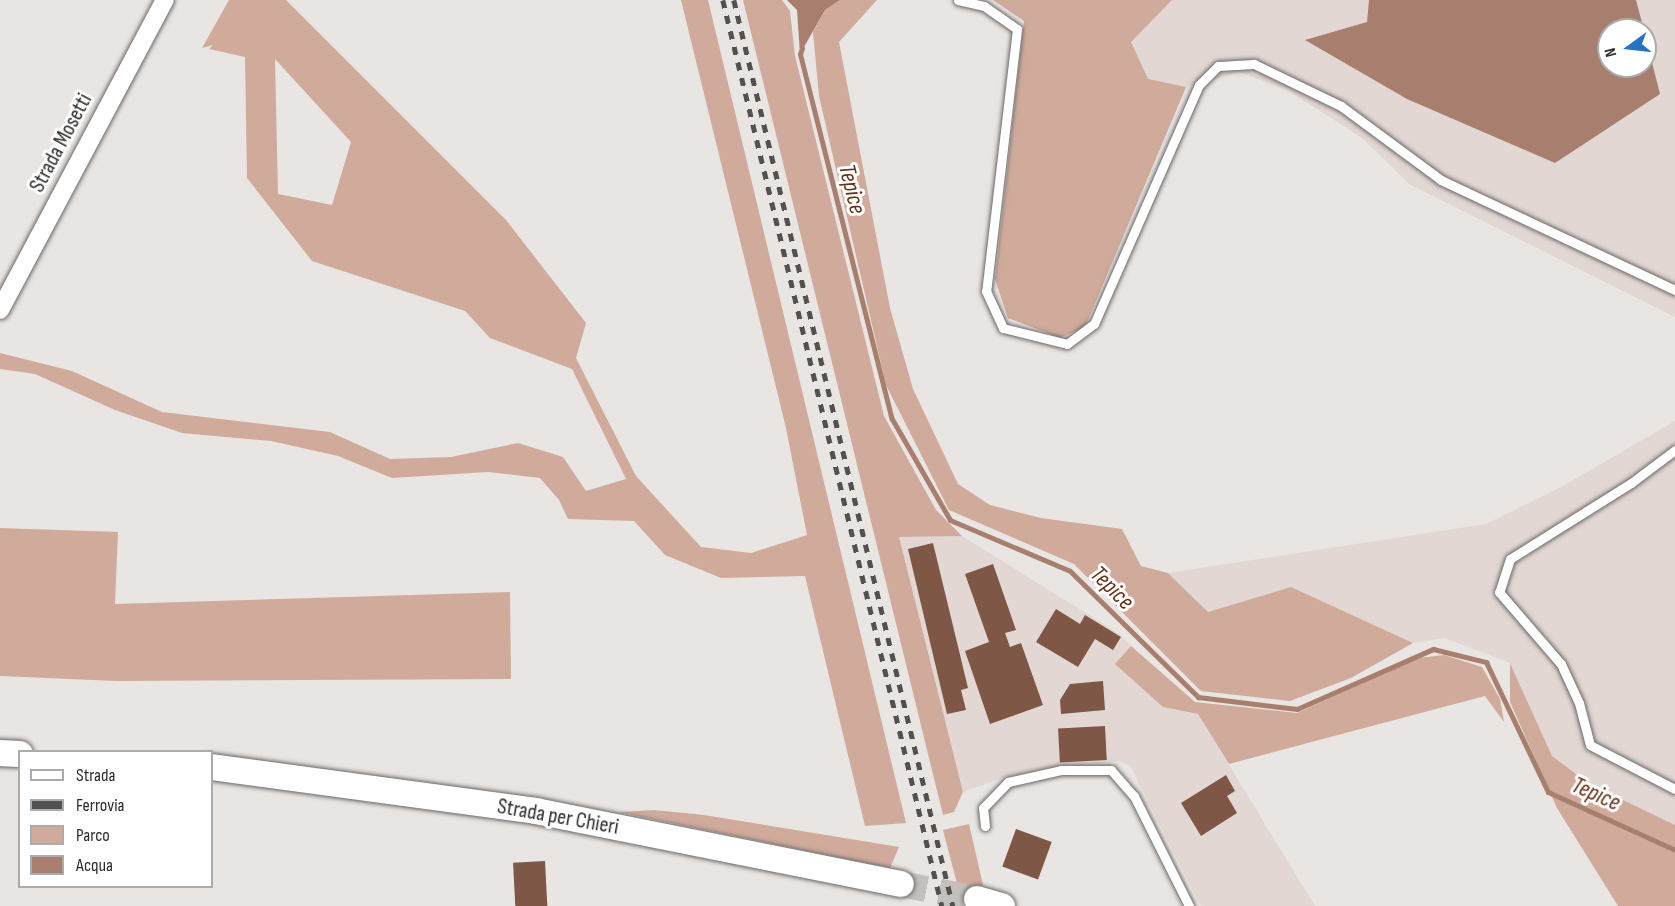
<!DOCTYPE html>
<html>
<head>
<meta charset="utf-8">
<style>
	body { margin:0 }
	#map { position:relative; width:1675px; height:906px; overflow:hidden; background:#e8e5e3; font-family:"Sofia Sans Condensed",sans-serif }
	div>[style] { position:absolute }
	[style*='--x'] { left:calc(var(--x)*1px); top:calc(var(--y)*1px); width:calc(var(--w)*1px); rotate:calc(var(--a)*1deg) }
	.built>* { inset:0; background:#e3d7d3 }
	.green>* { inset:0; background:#d0ab9c }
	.water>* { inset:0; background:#a87f6e }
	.stream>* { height:5px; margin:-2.5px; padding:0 2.5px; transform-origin:2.5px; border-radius:2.5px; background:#a87f6e }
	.building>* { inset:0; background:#7e5747; transform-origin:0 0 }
	.secondary-tunnel>* { height:26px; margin-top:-13px; transform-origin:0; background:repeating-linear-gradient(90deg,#c3c0be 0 26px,transparent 0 39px) }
	.roads { filter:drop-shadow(0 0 2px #6b6866) drop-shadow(0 0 2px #6b6866) }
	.lane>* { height:9px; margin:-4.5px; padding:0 4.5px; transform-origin:4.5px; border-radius:4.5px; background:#fff }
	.street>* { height:18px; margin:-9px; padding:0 9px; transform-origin:9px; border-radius:9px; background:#fff }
	.secondary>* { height:26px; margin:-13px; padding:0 13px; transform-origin:13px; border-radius:13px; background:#fff }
	.rail>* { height:4.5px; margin-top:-2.25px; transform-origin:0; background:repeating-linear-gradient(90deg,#525150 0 8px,transparent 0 16px) }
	span { translate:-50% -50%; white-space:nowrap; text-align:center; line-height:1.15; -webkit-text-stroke:6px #fff; paint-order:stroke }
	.street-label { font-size:22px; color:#2d2c2b }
	.water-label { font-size:24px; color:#673017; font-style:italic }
	.legend { position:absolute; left:18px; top:750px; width:195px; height:138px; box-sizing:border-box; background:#fff; border:2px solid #ababaa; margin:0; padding:8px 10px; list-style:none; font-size:18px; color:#2d2c2b }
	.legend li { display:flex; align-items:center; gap:12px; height:30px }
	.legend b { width:30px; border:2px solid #ababaa }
	.north { position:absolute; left:1597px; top:18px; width:60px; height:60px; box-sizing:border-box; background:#fff; border:2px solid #ababaa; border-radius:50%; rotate:255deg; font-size:16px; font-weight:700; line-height:24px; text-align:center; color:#2d2c2b }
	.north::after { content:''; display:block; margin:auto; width:21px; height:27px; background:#2872c2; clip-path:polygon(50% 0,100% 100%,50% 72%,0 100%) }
</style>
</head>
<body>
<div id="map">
	<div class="built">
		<i style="clip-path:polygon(evenodd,993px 0,1675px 0,1675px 317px,1409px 184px,1362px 138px,1289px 91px,1240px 72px,1186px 87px,1085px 327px,1008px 318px,995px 279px,1024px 21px,993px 0,1609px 30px,1645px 30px,1645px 66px,1609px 66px,1609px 30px)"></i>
		<i style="clip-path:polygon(1675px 421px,1675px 825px,1588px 783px,1552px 756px,1510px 663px,1445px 638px,1413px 643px,1291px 587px,1208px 612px,1168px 573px,1486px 524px,1563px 486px)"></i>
		<i style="clip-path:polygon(962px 536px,1121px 635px,1131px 646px,1116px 664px,1163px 707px,1198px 714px,1315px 906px,1201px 906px,1130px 766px,1119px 761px,1008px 776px,963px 792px,898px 537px)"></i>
	</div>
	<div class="green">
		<i style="clip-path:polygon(evenodd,229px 0,286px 0,506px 220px,586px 323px,576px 358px,636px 476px,701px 547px,751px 553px,807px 535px,786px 428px,681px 0,708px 0,906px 823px,865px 826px,805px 576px,721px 578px,665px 555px,634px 521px,568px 519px,559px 500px,540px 478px,488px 472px,392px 478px,338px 456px,271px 441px,182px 433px,115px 410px,35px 374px,0 369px,0 353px,72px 371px,162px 412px,330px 432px,390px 459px,451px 457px,518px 443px,563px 457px,586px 491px,626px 479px,572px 369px,490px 338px,465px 311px,312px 261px,247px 178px,245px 57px,209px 49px,213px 45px,202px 48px,229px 0,275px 59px,351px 142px,332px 205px,278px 194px,275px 59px)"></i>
		<i style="clip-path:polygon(743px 0,782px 0,790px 11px,795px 56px,884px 416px,936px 510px,962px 536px,899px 537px,963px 792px,954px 812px,943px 815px)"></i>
		<i style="clip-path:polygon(840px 0,877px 0,839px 42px,890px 308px,913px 389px,958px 484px,990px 505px,1041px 518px,1122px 529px,1141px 566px,1168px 573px,1208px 612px,1291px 587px,1413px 643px,1351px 678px,1290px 701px,1201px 691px,1074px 564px,949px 510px,886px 385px,819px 96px,813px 32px,825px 10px)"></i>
		<i style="clip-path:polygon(993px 0,1172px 0,1131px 42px,1148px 79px,1186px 87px,1085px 327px,1060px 338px,1008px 318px,995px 279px,1024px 21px)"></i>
		<i style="clip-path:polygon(0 528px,118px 532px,115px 604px,510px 592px,511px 679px,116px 681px,0 676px)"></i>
		<i style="clip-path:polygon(1131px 646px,1195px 702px,1297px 713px,1418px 658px,1444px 655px,1482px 667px,1500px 699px,1504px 722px,1485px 696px,1229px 764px,1198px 714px,1163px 707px,1115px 664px)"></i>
		<i style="clip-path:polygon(1510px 663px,1552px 756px,1588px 783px,1675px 825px,1675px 906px,1618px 906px,1557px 808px,1510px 702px)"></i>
		<i style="clip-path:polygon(654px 810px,704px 815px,899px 847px,890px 868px,618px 812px)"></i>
		<i style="clip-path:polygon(969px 824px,983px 885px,973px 891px,959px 891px,943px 830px)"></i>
	</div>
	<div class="water">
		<i style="clip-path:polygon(787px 0,840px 0,825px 10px,800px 54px,797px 10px)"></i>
		<i style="clip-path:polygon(1369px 0,1636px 0,1644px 30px,1609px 30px,1609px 66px,1645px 66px,1645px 35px,1660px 94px,1555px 163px,1407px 99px,1305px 40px,1367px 22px)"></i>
	</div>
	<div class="stream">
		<i style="--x:802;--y:48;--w:6;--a:108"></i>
		<i style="--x:800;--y:54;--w:376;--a:75.9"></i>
		<i style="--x:892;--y:419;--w:116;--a:60.1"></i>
		<i style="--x:950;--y:520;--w:130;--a:23"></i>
		<i style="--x:1070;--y:571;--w:180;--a:44.5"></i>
		<i style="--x:1198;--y:697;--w:100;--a:6.9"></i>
		<i style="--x:1297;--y:709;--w:149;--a:-23.8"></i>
		<i style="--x:1433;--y:649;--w:55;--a:13.8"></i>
		<i style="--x:1486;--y:662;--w:144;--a:64.5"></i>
		<i style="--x:1548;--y:792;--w:140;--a:24.5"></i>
	</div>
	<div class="building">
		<i style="clip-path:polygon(933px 543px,968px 688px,961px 690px,966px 710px,947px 714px,908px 549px)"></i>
		<i style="clip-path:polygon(993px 564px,1016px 630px,1005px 633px,1010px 647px,1021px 643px,1043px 705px,990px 724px,965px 651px,989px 642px,965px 574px)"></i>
		<i style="clip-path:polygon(1056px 609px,1080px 624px,1085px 615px,1121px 637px,1113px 650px,1095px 639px,1078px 667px,1036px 642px)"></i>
		<i style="clip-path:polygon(1103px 681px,1105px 710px,1061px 714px,1060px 700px,1070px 684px)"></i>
		<i style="left:1105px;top:726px;width:34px;height:47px;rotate:87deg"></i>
		<i style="clip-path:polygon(1226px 775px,1235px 791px,1227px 796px,1237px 813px,1201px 836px,1181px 803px)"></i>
		<i style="left:1016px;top:829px;width:38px;height:40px;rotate:20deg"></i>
		<i style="left:545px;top:861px;width:45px;height:32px;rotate:87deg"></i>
	</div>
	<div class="secondary-tunnel">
		<i style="--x:901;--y:884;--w:77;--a:11.2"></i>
	</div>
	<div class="roads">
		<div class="lane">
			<i style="--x:958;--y:0;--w:27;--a:13"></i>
			<i style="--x:984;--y:6;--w:40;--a:34.9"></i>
			<i style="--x:1017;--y:29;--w:264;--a:96.7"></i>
			<i style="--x:986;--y:291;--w:41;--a:65.3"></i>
			<i style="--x:1003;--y:328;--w:66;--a:14"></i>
			<i style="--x:1067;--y:344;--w:34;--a:-37"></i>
			<i style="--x:1094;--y:324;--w:261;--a:-66.3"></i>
			<i style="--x:1199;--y:85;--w:27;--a:-45"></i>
			<i style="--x:1218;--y:66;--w:36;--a:-3"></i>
			<i style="--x:1254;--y:64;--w:97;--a:25.8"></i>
			<i style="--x:1341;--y:106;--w:124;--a:36.5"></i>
			<i style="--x:1441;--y:180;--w:259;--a:25.2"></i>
			<i style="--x:1675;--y:450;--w:55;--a:143.1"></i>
			<i style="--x:1631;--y:483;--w:143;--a:147.9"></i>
			<i style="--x:1510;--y:559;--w:35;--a:108"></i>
			<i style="--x:1499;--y:592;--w:95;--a:49.3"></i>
			<i style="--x:1561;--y:664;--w:43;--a:65.2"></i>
			<i style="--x:1579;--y:703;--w:43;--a:75.3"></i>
			<i style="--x:1590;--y:745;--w:96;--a:27.4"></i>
			<i style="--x:985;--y:826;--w:18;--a:-96"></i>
			<i style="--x:983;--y:808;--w:36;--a:-46"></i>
			<i style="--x:1008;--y:782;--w:54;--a:-12.8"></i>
			<i style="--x:1061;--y:770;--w:50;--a:0"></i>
			<i style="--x:1111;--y:770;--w:35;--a:49"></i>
			<i style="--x:1134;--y:796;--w:123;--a:63.4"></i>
		</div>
		<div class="street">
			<i style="--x:0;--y:310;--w:351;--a:-62"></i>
		</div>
		<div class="secondary">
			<i style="--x:0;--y:753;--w:20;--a:3"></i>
			<i style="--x:212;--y:767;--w:327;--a:7.7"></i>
			<i style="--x:536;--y:811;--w:372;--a:11.3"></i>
			<i style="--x:977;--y:899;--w:26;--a:16"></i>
		</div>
	</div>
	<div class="rail">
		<i style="--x:723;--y:0;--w:932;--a:76.41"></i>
		<i style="--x:734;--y:0;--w:932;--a:76.41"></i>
	</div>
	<div class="street-label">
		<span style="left:61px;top:143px;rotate:-62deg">Strada Mosetti</span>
		<span style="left:558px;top:817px;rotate:10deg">Strada per Chieri</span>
	</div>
	<div class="water-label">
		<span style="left:852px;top:189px;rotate:76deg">Tepice</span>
		<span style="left:1112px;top:588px;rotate:45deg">Tepice</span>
		<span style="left:1596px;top:794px;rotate:24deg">Tepice</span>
	</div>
	<ul class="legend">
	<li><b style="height:8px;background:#fff"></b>Strada</li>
	<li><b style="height:8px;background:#525150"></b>Ferrovia</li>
	<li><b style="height:16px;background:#d0ab9c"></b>Parco</li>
	<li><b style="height:16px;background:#a87f6e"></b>Acqua</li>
	</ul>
	<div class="north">N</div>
</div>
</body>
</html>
